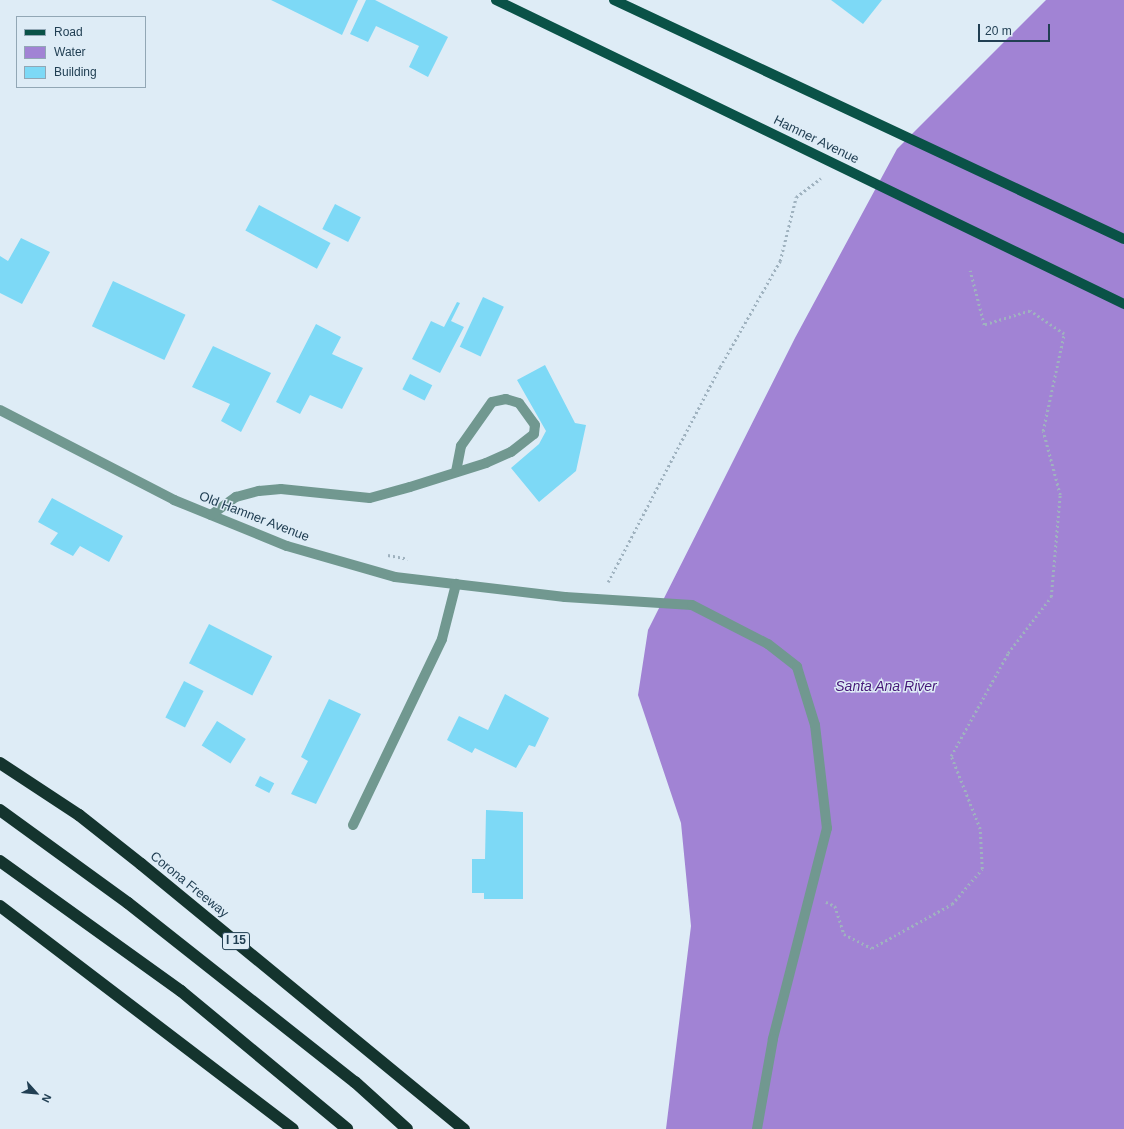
<!DOCTYPE html>
<html>
<head>
<meta charset="utf-8">
<style>
	body { margin:0 }
	#map { position:relative; width:1124px; height:1129px; overflow:hidden; background:#deecf6; font-family:Arial,sans-serif }
	div>[style] { position:absolute }
	[style*='--x'] { left:calc(var(--x)*1px); top:calc(var(--y)*1px); width:calc(var(--w)*1px); rotate:calc(var(--a)*1deg) }
	.water>* { inset:0; background:#a183d4 }
	.building>* { inset:0; background:#7dd9f6; transform-origin:0 0 }
	.path>* { height:2.5px; margin-top:-1.25px; transform-origin:0; background:repeating-linear-gradient(90deg,#9fb2bf 0 2px,transparent 0 5px) }
	.minor>* { height:10px; margin:-5px; padding:0 5px; transform-origin:5px; border-radius:5px; background:#719890 }
	.major>* { height:10px; margin:-5px; padding:0 5px; transform-origin:5px; border-radius:5px; background:#0a5247 }
	.highway>* { height:12px; margin:-6px; padding:0 6px; transform-origin:6px; border-radius:6px; background:#14342e }
	span { translate:-50% -50%; white-space:nowrap; text-align:center; line-height:1.15; -webkit-text-stroke:3px #deecf6; paint-order:stroke }
	.shield-label span { padding:1px 3px; background:#deecf6; border:1px solid; border-radius:3px; -webkit-text-stroke-width:0 }
	.shield-label { font-size:12px; color:#213f53; font-weight:700 }
	.street-label { font-size:13px; color:#213f53 }
	.water-label { font-size:14px; color:#461878; font-style:italic }
	.legend { position:absolute; left:16px; top:16px; width:130px; height:72px; box-sizing:border-box; background:#deecf6; border:1px solid #92a7b5; margin:0; padding:5px 7px; list-style:none; font-size:12px; color:#213f53 }
	.legend li { display:flex; align-items:center; gap:8px; height:20px }
	.legend b { width:20px; border:1px solid #92a7b5 }
	.north { position:absolute; left:16px; top:1073px; width:40px; height:40px; -webkit-text-stroke:3px #deecf6; paint-order:stroke; rotate:117deg; font-size:11px; font-weight:700; line-height:16px; text-align:center; color:#213f53 }
	.north::after { content:''; display:block; margin:auto; width:14px; height:18px; background:#213f53; clip-path:polygon(50% 0,100% 100%,50% 72%,0 100%) }
	.scale { position:absolute; left:978px; top:24px; width:72px; height:18px; box-sizing:border-box; border:2px solid #213f53; border-top:0; padding-left:5px; font-size:12px; line-height:14px; white-space:nowrap; color:#213f53; -webkit-text-stroke:3px #deecf6; paint-order:stroke }
</style>
</head>
<body>
<div id="map">
	<div class="water">
		<i style="clip-path:polygon(1046px 0,1124px 0,1124px 1129px,666px 1129px,691px 926px,681px 823px,638px 695px,648px 630px,795px 338px,897px 149px)"></i>
	</div>
	<div class="building">
		<i style="clip-path:polygon(271px 0,358px 0,342px 35px)"></i>
		<i style="clip-path:polygon(366px 0,375px 0,448px 37px,428px 77px,409px 67px,419px 46px,376px 26px,368px 42px,350px 34px)"></i>
		<i style="clip-path:polygon(831px 0,882px 0,863px 24px)"></i>
		<i style="left:335px;top:204px;width:29px;height:28px;rotate:27deg"></i>
		<i style="left:259px;top:205px;width:81px;height:29px;rotate:28deg"></i>
		<i style="clip-path:polygon(21px 238px,50px 252px,22px 304px,0 293px,0 256px,8px 261px)"></i>
		<i style="left:113px;top:281px;width:80px;height:50px;rotate:25deg"></i>
		<i style="left:483px;top:297px;width:23px;height:55px;rotate:25deg"></i>
		<i style="clip-path:polygon(457px 302px,460px 303px,451px 321px,464px 327px,440px 373px,412px 359px,431px 321px,444px 327px)"></i>
		<i style="clip-path:polygon(316px 324px,341px 337px,332px 354px,363px 368px,342px 409px,310px 395px,300px 414px,276px 402px)"></i>
		<i style="clip-path:polygon(213px 346px,271px 373px,241px 432px,221px 421px,230px 404px,192px 387px)"></i>
		<i style="clip-path:polygon(545px 365px,575px 423px,586px 425px,576px 471px,539px 502px,511px 468px,539px 444px,546px 431px,517px 380px)"></i>
		<i style="left:410px;top:374px;width:25px;height:17px;rotate:27deg"></i>
		<i style="clip-path:polygon(52px 498px,123px 536px,109px 562px,80px 546px,73px 556px,50px 544px,58px 533px,38px 522px)"></i>
		<i style="left:209px;top:624px;width:71px;height:44px;rotate:27deg"></i>
		<i style="left:184px;top:681px;width:22px;height:41px;rotate:27deg"></i>
		<i style="clip-path:polygon(505px 694px,549px 718px,535px 747px,529px 745px,516px 768px,475px 748px,472px 753px,447px 740px,459px 716px,488px 730px)"></i>
		<i style="clip-path:polygon(329px 699px,361px 714px,316px 804px,291px 794px,308px 761px,301px 757px)"></i>
		<i style="left:217px;top:721px;width:34px;height:29px;rotate:32deg"></i>
		<i style="left:260px;top:776px;width:16px;height:11px;rotate:27deg"></i>
		<i style="clip-path:polygon(486px 810px,523px 812px,523px 899px,484px 899px,484px 893px,472px 893px,472px 859px,485px 859px)"></i>
	</div>
	<div class="path">
		<i style="--x:388;--y:555;--w:20;--a:11"></i>
		<i style="--x:608;--y:582;--w:242;--a:-62.5"></i>
		<i style="--x:720;--y:367;--w:122;--a:-60.5"></i>
		<i style="--x:780;--y:261;--w:66;--a:-76"></i>
		<i style="--x:796;--y:197;--w:31;--a:-37"></i>
		<i style="--x:826;--y:902;--w:10;--a:24"></i>
		<i style="--x:835;--y:906;--w:29;--a:72"></i>
		<i style="--x:844;--y:934;--w:31;--a:27"></i>
		<i style="--x:872;--y:948;--w:91;--a:-28.8"></i>
		<i style="--x:952;--y:904;--w:46;--a:-49.4"></i>
		<i style="--x:982;--y:869;--w:40;--a:-92.9"></i>
		<i style="--x:980;--y:829;--w:79;--a:-111.7"></i>
		<i style="--x:951;--y:756;--w:118;--a:-61"></i>
		<i style="--x:1008;--y:653;--w:71;--a:-52.5"></i>
		<i style="--x:1051;--y:597;--w:102;--a:-85"></i>
		<i style="--x:1060;--y:495;--w:66;--a:-104.9"></i>
		<i style="--x:1043;--y:431;--w:99;--a:-77.8"></i>
		<i style="--x:1064;--y:334;--w:41;--a:-145.9"></i>
		<i style="--x:1030;--y:311;--w:48;--a:163.1"></i>
		<i style="--x:984;--y:325;--w:56;--a:-104.5"></i>
	</div>
	<div class="minor">
		<i style="--x:0;--y:410;--w:196;--a:27.3"></i>
		<i style="--x:174;--y:500;--w:122;--a:22.2"></i>
		<i style="--x:287;--y:546;--w:112;--a:16"></i>
		<i style="--x:395;--y:577;--w:171;--a:6.7"></i>
		<i style="--x:565;--y:597;--w:127;--a:3.6"></i>
		<i style="--x:692;--y:605;--w:85;--a:27.2"></i>
		<i style="--x:768;--y:644;--w:37;--a:38"></i>
		<i style="--x:797;--y:667;--w:61;--a:72.8"></i>
		<i style="--x:815;--y:725;--w:104;--a:83.4"></i>
		<i style="--x:827;--y:828;--w:218;--a:104.4"></i>
		<i style="--x:773;--y:1039;--w:91;--a:100.1"></i>
		<i style="--x:211;--y:515;--w:31;--a:-36"></i>
		<i style="--x:236;--y:497;--w:24;--a:-15"></i>
		<i style="--x:259;--y:491;--w:22;--a:-5"></i>
		<i style="--x:281;--y:489;--w:89;--a:5.8"></i>
		<i style="--x:370;--y:498;--w:41;--a:-15.4"></i>
		<i style="--x:410;--y:487;--w:80;--a:-17.5"></i>
		<i style="--x:486;--y:463;--w:27;--a:-24"></i>
		<i style="--x:511;--y:452;--w:29;--a:-38"></i>
		<i style="--x:534;--y:434;--w:9;--a:-84"></i>
		<i style="--x:535;--y:425;--w:27;--a:-126"></i>
		<i style="--x:519;--y:403;--w:14;--a:-163"></i>
		<i style="--x:506;--y:399;--w:14;--a:168"></i>
		<i style="--x:492;--y:402;--w:54;--a:125.2"></i>
		<i style="--x:461;--y:446;--w:26;--a:101"></i>
		<i style="--x:353;--y:825;--w:206;--a:-64.4"></i>
		<i style="--x:442;--y:639;--w:57;--a:-75.7"></i>
	</div>
	<div class="major">
		<i style="--x:496;--y:0;--w:698;--a:25.83"></i>
		<i style="--x:614;--y:0;--w:563;--a:25.11"></i>
	</div>
	<div class="highway">
		<i style="--x:0;--y:763;--w:95;--a:33.4"></i>
		<i style="--x:79;--y:815;--w:79;--a:38.3"></i>
		<i style="--x:141;--y:864;--w:418;--a:39.4"></i>
		<i style="--x:0;--y:810;--w:158;--a:36"></i>
		<i style="--x:128;--y:903;--w:289;--a:38.3"></i>
		<i style="--x:355;--y:1082;--w:70;--a:42.1"></i>
		<i style="--x:0;--y:861;--w:223;--a:35.7"></i>
		<i style="--x:181;--y:991;--w:216;--a:39.7"></i>
		<i style="--x:0;--y:906;--w:368;--a:37.3"></i>
	</div>
	<div class="shield-label">
		<span style="left:236px;top:941px">I 15</span>
	</div>
	<div class="street-label">
		<span style="left:816px;top:140px;rotate:26deg">Hamner Avenue</span>
		<span style="left:254px;top:517px;rotate:21deg">Old Hamner Avenue</span>
		<span style="left:189px;top:885px;rotate:39deg">Corona Freeway</span>
	</div>
	<div class="water-label">
		<span style="left:886px;top:686px">Santa Ana River</span>
	</div>
	<ul class="legend">
	<li><b style="height:5px;background:#0a5247"></b>Road</li>
	<li><b style="height:11px;background:#a183d4"></b>Water</li>
	<li><b style="height:11px;background:#7dd9f6"></b>Building</li>
	</ul>
	<div class="north">N</div>
	<div class="scale">20 m</div>
</div>
</body>
</html>
